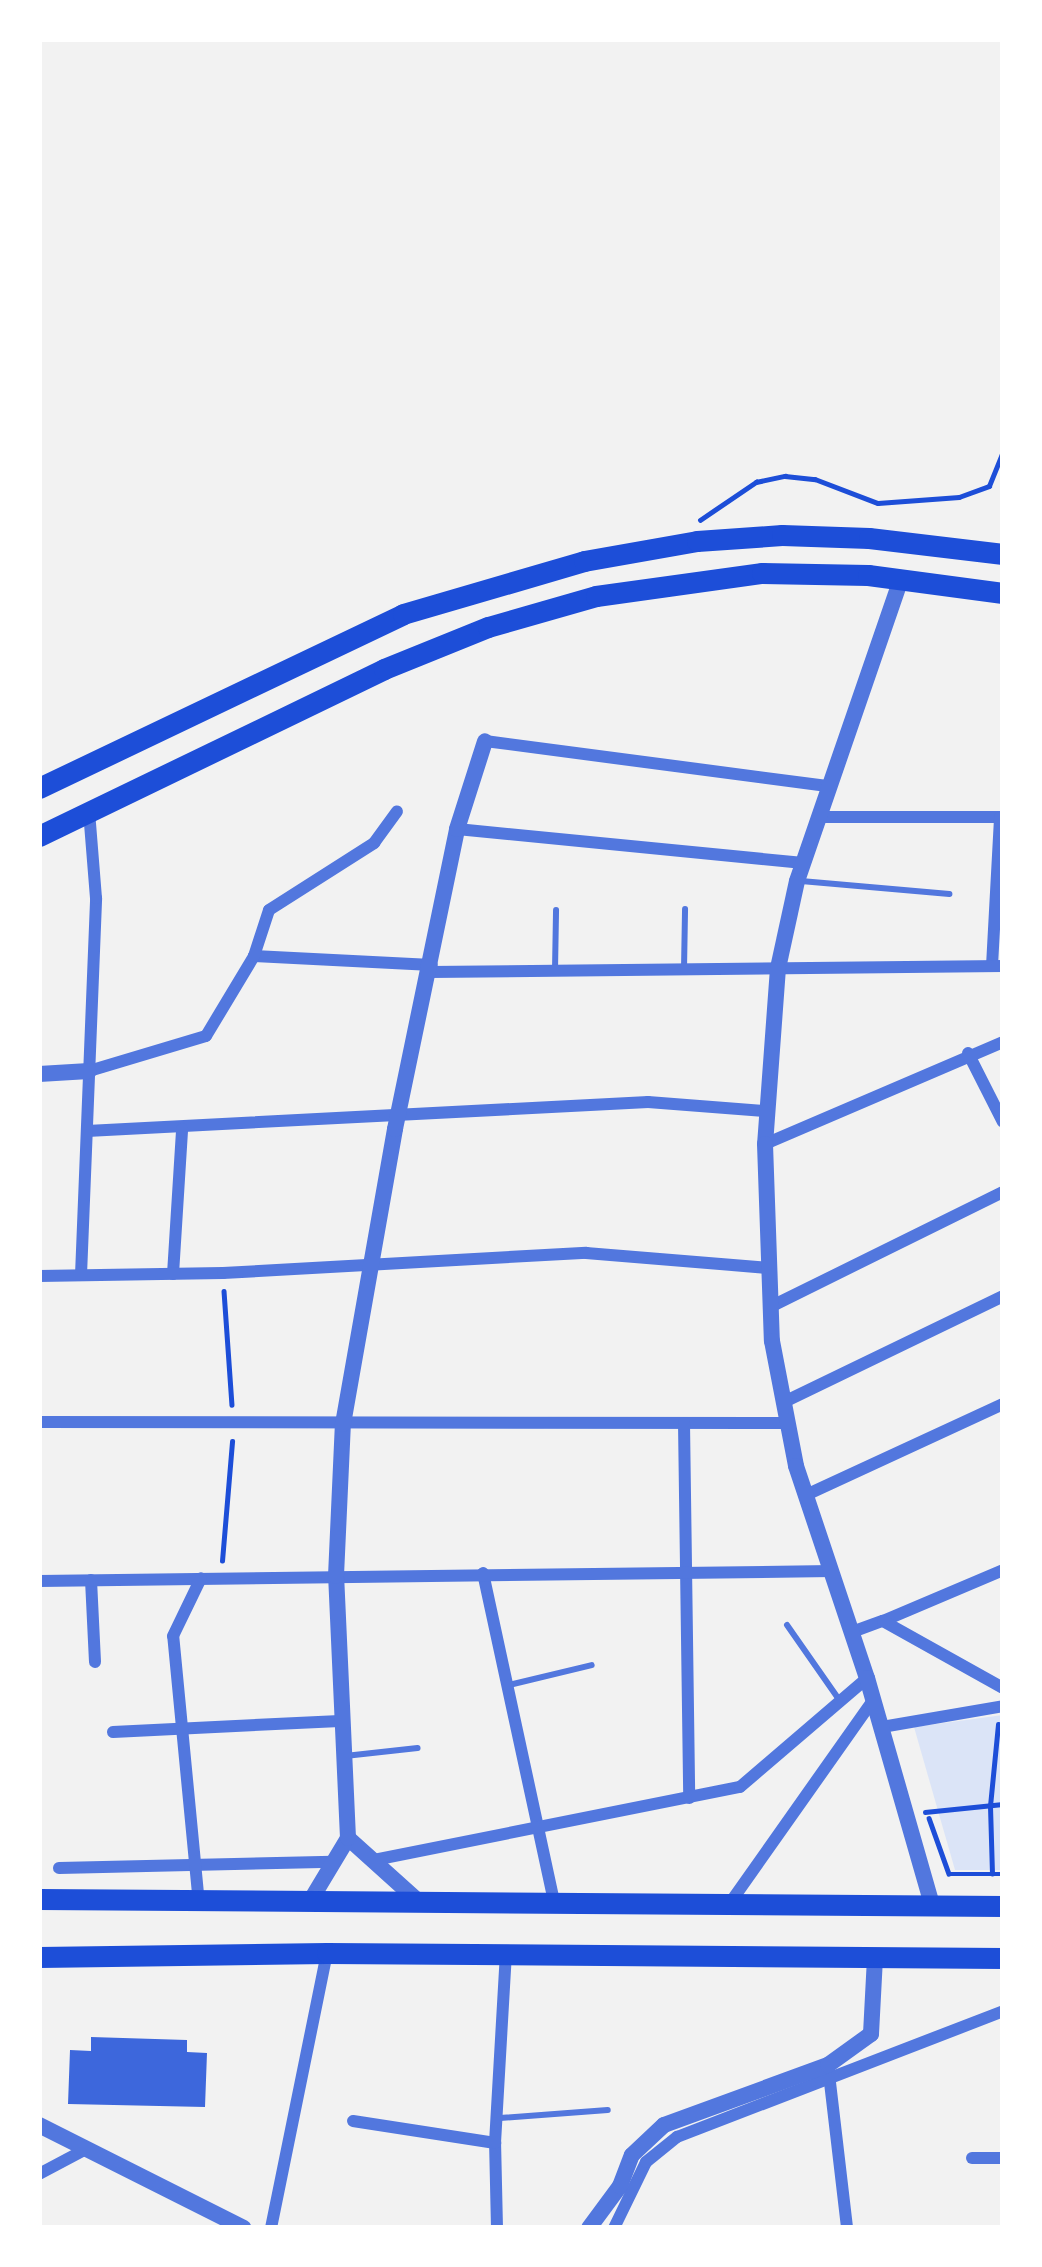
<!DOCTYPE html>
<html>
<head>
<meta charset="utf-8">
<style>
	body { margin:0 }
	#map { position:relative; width:1042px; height:2267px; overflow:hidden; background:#f2f2f2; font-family:"PT Sans",sans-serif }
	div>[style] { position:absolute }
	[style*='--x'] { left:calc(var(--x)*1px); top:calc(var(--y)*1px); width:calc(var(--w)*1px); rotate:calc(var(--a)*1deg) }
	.green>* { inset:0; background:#dbe4f7 }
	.building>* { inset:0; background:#3d67dc }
	.path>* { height:4.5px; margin:-2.25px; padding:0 2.25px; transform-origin:2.25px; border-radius:2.25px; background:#1d4ed8 }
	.service>* { height:6px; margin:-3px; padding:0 3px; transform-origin:3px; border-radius:3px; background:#5277de }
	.minor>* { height:12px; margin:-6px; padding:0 6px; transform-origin:6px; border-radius:6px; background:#5277de }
	.tertiary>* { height:16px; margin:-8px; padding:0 8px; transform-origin:8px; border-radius:8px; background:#5277de }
	.primary>* { height:21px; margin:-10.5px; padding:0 10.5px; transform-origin:10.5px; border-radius:10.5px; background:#1d4ed8 }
	.trunk>* { height:21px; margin:-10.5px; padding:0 10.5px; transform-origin:10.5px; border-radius:10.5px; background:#1d4ed8 }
	span { translate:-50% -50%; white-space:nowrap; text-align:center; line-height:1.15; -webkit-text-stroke:9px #fff; paint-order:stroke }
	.frame { position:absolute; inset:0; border:42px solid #fff; pointer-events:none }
</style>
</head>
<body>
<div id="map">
	<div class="green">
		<i style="clip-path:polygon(1003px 1715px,1003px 1870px,955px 1870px,914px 1727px)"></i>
	</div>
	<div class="building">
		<i style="clip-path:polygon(91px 2037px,187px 2040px,187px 2052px,207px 2053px,205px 2107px,68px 2104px,70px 2050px,91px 2051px)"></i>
	</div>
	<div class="path">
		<i style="--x:700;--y:520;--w:68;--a:-34.2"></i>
		<i style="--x:756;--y:482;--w:30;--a:-12"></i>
		<i style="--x:785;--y:476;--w:30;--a:6"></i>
		<i style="--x:815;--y:479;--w:67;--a:20.9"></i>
		<i style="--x:878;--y:503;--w:81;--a:-4.2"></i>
		<i style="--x:959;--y:497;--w:32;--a:-20"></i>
		<i style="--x:989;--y:486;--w:38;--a:-68"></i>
		<i style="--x:224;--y:1291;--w:114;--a:86"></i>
		<i style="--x:222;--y:1561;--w:120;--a:-85.2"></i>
		<i style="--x:925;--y:1812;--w:78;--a:-5.9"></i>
		<i style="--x:929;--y:1818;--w:59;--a:70.3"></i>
		<i style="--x:949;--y:1874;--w:54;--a:0"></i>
		<i style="--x:992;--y:1874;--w:68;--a:-91.7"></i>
		<i style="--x:990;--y:1806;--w:82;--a:-84.4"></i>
	</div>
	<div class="service">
		<i style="--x:801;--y:881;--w:149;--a:5"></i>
		<i style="--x:684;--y:969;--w:60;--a:-89"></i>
		<i style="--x:555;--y:970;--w:60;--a:-89"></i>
		<i style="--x:787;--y:1625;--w:93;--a:55.1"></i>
		<i style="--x:509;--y:1685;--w:85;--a:-13.5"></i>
		<i style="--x:345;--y:1756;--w:73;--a:-6.3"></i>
		<i style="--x:500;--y:2118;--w:108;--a:-4.2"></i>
	</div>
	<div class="minor">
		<i style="--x:485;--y:741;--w:347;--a:7.5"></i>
		<i style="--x:818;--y:817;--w:185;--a:0"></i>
		<i style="--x:457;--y:829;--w:348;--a:5.6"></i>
		<i style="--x:254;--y:956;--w:178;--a:2.9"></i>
		<i style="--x:992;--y:966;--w:149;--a:-86.9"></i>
		<i style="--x:430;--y:972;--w:573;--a:-0.6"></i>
		<i style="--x:968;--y:1053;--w:77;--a:63.1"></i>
		<i style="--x:89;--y:1071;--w:122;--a:-16.7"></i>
		<i style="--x:206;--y:1036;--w:93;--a:-59"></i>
		<i style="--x:254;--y:956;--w:48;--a:-71.9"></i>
		<i style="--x:269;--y:910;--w:125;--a:-32.5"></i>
		<i style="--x:374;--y:843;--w:39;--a:-54"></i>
		<i style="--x:87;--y:1131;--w:562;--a:-2.96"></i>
		<i style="--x:648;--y:1102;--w:117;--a:4.4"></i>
		<i style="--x:765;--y:1144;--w:259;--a:-23.2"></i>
		<i style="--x:173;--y:1274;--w:145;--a:-86.4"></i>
		<i style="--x:81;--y:1275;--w:377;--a:-87.7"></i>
		<i style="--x:96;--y:898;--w:87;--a:-94.6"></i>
		<i style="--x:39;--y:1276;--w:184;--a:-0.9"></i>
		<i style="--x:223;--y:1273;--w:364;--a:-3.2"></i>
		<i style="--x:586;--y:1253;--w:183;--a:4.7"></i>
		<i style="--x:770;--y:1307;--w:260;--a:-26.3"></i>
		<i style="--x:784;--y:1402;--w:243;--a:-25.8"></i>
		<i style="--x:39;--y:1422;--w:749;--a:0.08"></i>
		<i style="--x:684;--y:1423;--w:375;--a:89.2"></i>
		<i style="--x:806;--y:1495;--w:217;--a:-24.8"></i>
		<i style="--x:483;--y:1573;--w:336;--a:77.8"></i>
		<i style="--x:91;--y:1580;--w:82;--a:87.2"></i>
		<i style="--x:39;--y:1581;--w:793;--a:-0.72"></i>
		<i style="--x:883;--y:1621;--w:130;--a:-23"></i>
		<i style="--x:852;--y:1632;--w:33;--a:-20"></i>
		<i style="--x:883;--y:1621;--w:137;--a:29.2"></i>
		<i style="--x:882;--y:1727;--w:123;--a:-9.8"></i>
		<i style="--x:113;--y:1732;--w:227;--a:-2.8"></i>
		<i style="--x:374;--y:1860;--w:373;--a:-11.3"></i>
		<i style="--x:740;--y:1787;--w:167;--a:-40.6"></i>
		<i style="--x:59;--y:1868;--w:274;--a:-1.3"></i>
		<i style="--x:730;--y:1903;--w:248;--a:-54.8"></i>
		<i style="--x:199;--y:1904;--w:269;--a:-95.5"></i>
		<i style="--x:173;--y:1636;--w:64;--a:-64.2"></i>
		<i style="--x:829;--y:2074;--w:155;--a:83.3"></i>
		<i style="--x:353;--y:2121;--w:144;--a:8.8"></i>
		<i style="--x:972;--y:2158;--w:31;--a:0"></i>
		<i style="--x:39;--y:2174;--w:55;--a:-28"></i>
		<i style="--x:271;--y:2228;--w:281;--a:-78.5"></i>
		<i style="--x:497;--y:2228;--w:85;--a:-91.3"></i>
		<i style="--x:495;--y:2143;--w:189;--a:-86.7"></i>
		<i style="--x:614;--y:2228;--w:73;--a:-64.1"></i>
		<i style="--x:646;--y:2162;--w:40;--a:-39"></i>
		<i style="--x:677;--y:2137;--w:350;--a:-21.1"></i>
	</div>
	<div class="tertiary">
		<i style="--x:901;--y:579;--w:319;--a:109"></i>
		<i style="--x:797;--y:881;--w:89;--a:102.3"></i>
		<i style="--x:778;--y:968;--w:176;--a:94.2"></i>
		<i style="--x:765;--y:1144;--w:197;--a:88"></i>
		<i style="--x:772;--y:1341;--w:127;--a:79.1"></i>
		<i style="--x:796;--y:1466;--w:224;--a:71.5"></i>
		<i style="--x:867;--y:1678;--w:236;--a:74"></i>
		<i style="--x:39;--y:1074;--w:50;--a:-3.4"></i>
		<i style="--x:312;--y:1898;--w:70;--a:-59"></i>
		<i style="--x:418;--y:1901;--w:94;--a:-138"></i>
		<i style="--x:348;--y:1838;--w:262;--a:-92.6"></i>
		<i style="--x:336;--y:1576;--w:152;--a:-87.4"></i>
		<i style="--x:343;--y:1424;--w:300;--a:-80"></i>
		<i style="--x:395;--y:1129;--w:306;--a:-78.3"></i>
		<i style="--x:457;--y:829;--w:92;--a:-72.3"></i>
		<i style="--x:39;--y:2125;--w:229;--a:26.7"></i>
		<i style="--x:589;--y:2228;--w:52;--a:-53.6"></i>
		<i style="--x:620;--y:2186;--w:33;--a:-69"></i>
		<i style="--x:632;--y:2155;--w:44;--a:-43.2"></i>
		<i style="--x:664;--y:2125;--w:175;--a:-20.1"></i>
		<i style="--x:828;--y:2065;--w:53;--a:-35.8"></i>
		<i style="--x:871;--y:2034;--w:76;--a:-87"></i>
	</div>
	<div class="primary">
		<i style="--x:39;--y:1899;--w:964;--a:0.42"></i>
		<i style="--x:39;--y:1957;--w:288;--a:-0.8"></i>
		<i style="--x:327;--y:1953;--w:676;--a:0.42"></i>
	</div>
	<div class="trunk">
		<i style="--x:39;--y:788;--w:403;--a:-25.5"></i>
		<i style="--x:403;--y:614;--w:189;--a:-16.3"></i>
		<i style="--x:584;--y:561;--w:115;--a:-10"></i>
		<i style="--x:697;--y:541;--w:85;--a:-4"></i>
		<i style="--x:782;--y:535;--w:87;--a:2"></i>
		<i style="--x:869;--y:538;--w:135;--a:6.8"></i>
		<i style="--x:39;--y:836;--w:383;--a:-25.8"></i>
		<i style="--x:384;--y:669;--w:112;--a:-22"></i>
		<i style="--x:488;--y:627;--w:112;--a:-16"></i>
		<i style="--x:596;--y:596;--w:168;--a:-7.9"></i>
		<i style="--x:762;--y:573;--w:106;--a:1.1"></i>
		<i style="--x:868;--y:575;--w:136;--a:7.6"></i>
	</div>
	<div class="frame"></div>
</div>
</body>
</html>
